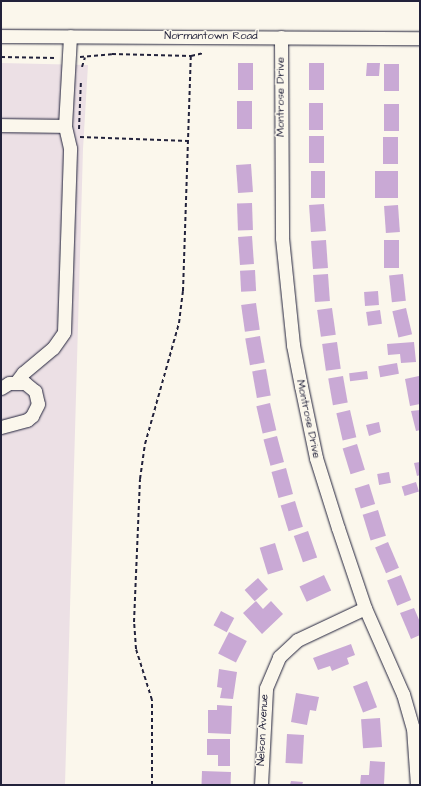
<!DOCTYPE html>
<html>
<head>
<meta charset="utf-8">
<style>
	body { margin:0 }
	#map { position:relative; width:421px; height:786px; overflow:hidden; background:#fbf7ec; font-family:"Architects Daughter",sans-serif }
	div>[style] { position:absolute }
	[style*='--x'] { left:calc(var(--x)*1px); top:calc(var(--y)*1px); width:calc(var(--w)*1px); rotate:calc(var(--a)*1deg) }
	.built>* { inset:0; background:#ece0e5 }
	.building>* { inset:0; background:#c9a9d5; transform-origin:0 0 }
	.path>* { height:2px; margin-top:-1px; transform-origin:0; background:repeating-linear-gradient(90deg,#22223b 0 4px,transparent 0 7px) }
	.roads { filter:drop-shadow(0 0 1px #22223b) drop-shadow(0 0 1px #22223b) }
	.minor>* { height:13px; margin:-6.5px; padding:0 6.5px; transform-origin:6.5px; border-radius:6.5px; background:#fbf7ec }
	span { translate:-50% -50%; white-space:nowrap; text-align:center; line-height:1.15; -webkit-text-stroke:3px #fbf7ec; paint-order:stroke }
	.street-label { font-size:11px; color:#22223b }
	.frame { position:absolute; inset:0; border:2px solid #22223b; pointer-events:none }
</style>
</head>
<body>
<div id="map">
	<div class="built">
		<i style="clip-path:polygon(1px 63px,88px 65px,83px 149px,65px 785px,1px 785px)"></i>
	</div>
	<div class="building">
		<i style="left:238px;top:63px;width:15px;height:27px"></i>
		<i style="left:309px;top:63px;width:15px;height:27px"></i>
		<i style="clip-path:polygon(367px 63px,380px 63px,379px 76px,366px 76px)"></i>
		<i style="left:384px;top:64px;width:15px;height:27px"></i>
		<i style="left:237px;top:101px;width:15px;height:28px"></i>
		<i style="left:309px;top:103px;width:14px;height:27px"></i>
		<i style="left:384px;top:104px;width:15px;height:27px"></i>
		<i style="left:309px;top:136px;width:15px;height:27px"></i>
		<i style="left:383px;top:137px;width:15px;height:27px"></i>
		<i style="left:251px;top:164px;width:28px;height:15px;rotate:86deg"></i>
		<i style="left:311px;top:171px;width:14px;height:27px"></i>
		<i style="left:375px;top:171px;width:23px;height:27px"></i>
		<i style="left:252px;top:203px;width:27px;height:15px;rotate:88deg"></i>
		<i style="left:324px;top:204px;width:27px;height:15px;rotate:86deg"></i>
		<i style="left:398px;top:205px;width:27px;height:14px;rotate:86deg"></i>
		<i style="left:252px;top:236px;width:28px;height:14px;rotate:86deg"></i>
		<i style="left:326px;top:240px;width:28px;height:15px;rotate:86deg"></i>
		<i style="left:384px;top:240px;width:15px;height:28px"></i>
		<i style="left:255px;top:270px;width:21px;height:15px;rotate:87deg"></i>
		<i style="left:328px;top:274px;width:27px;height:15px;rotate:86deg"></i>
		<i style="left:403px;top:274px;width:27px;height:14px;rotate:84deg"></i>
		<i style="left:378px;top:291px;width:14px;height:14px;rotate:86deg"></i>
		<i style="left:256px;top:303px;width:27px;height:15px;rotate:82deg"></i>
		<i style="left:332px;top:308px;width:27px;height:15px;rotate:82deg"></i>
		<i style="left:406px;top:308px;width:27px;height:14px;rotate:77deg"></i>
		<i style="left:380px;top:310px;width:14px;height:14px;rotate:82deg"></i>
		<i style="left:260px;top:336px;width:27px;height:15px;rotate:80deg"></i>
		<i style="left:337px;top:342px;width:27px;height:15px;rotate:82deg"></i>
		<i style="clip-path:polygon(414px 342px,416px 362px,401px 363px,400px 354px,388px 355px,387px 344px)"></i>
		<i style="left:397px;top:363px;width:11px;height:19px;rotate:80deg"></i>
		<i style="left:266px;top:369px;width:27px;height:14px;rotate:80deg"></i>
		<i style="left:367px;top:371px;width:8px;height:18px;rotate:83deg"></i>
		<i style="left:343px;top:376px;width:27px;height:15px;rotate:80deg"></i>
		<i style="clip-path:polygon(419px 376px,420px 404px,410px 406px,405px 379px)"></i>
		<i style="left:270px;top:403px;width:28px;height:14px;rotate:77deg"></i>
		<i style="left:350px;top:410px;width:28px;height:14px;rotate:77deg"></i>
		<i style="clip-path:polygon(420px 410px,420px 430px,416px 431px,411px 411px)"></i>
		<i style="clip-path:polygon(379px 422px,381px 432px,369px 436px,366px 425px)"></i>
		<i style="left:277px;top:436px;width:27px;height:14px;rotate:75deg"></i>
		<i style="left:357px;top:444px;width:27px;height:15px;rotate:73deg"></i>
		<i style="clip-path:polygon(420px 462px,420px 475px,417px 476px,414px 463px)"></i>
		<i style="left:286px;top:468px;width:27px;height:15px;rotate:75deg"></i>
		<i style="left:389px;top:472px;width:11px;height:12px;rotate:80deg"></i>
		<i style="left:416px;top:482px;width:10px;height:15px;rotate:73deg"></i>
		<i style="left:369px;top:484px;width:21px;height:15px;rotate:73deg"></i>
		<i style="left:295px;top:501px;width:27px;height:15px;rotate:73deg"></i>
		<i style="left:378px;top:510px;width:27px;height:16px;rotate:73deg"></i>
		<i style="left:308px;top:531px;width:28px;height:15px;rotate:71deg"></i>
		<i style="left:388px;top:542px;width:28px;height:14px;rotate:67deg"></i>
		<i style="left:275px;top:543px;width:28px;height:16px;rotate:73deg"></i>
		<i style="left:324px;top:575px;width:17px;height:27px;rotate:65deg"></i>
		<i style="left:401px;top:575px;width:27px;height:15px;rotate:68deg"></i>
		<i style="left:258px;top:578px;width:15px;height:18px;rotate:48deg"></i>
		<i style="clip-path:polygon(256px 601px,263px 609px,271px 601px,283px 614px,262px 634px,243px 613px)"></i>
		<i style="clip-path:polygon(414px 608px,420px 622px,420px 635px,411px 639px,400px 613px)"></i>
		<i style="left:221px;top:611px;width:15px;height:16px;rotate:28deg"></i>
		<i style="left:229px;top:632px;width:20px;height:24px;rotate:27deg"></i>
		<i style="clip-path:polygon(351px 644px,355px 655px,347px 658px,349px 664px,332px 671px,330px 666px,318px 670px,313px 658px)"></i>
		<i style="clip-path:polygon(219px 669px,237px 672px,233px 699px,220px 698px,222px 688px,217px 687px)"></i>
		<i style="left:367px;top:681px;width:28px;height:15px;rotate:69deg"></i>
		<i style="clip-path:polygon(296px 693px,319px 697px,316px 711px,310px 710px,307px 725px,291px 722px)"></i>
		<i style="clip-path:polygon(217px 705px,232px 706px,231px 734px,208px 733px,208px 710px,217px 710px)"></i>
		<i style="left:380px;top:718px;width:29px;height:19px;rotate:86deg"></i>
		<i style="left:287px;top:734px;width:17px;height:29px;rotate:3deg"></i>
		<i style="clip-path:polygon(207px 739px,230px 739px,230px 766px,218px 766px,218px 755px,207px 755px)"></i>
		<i style="clip-path:polygon(370px 761px,385px 762px,384px 785px,360px 785px,361px 775px,369px 775px)"></i>
		<i style="left:202px;top:771px;width:29px;height:13px;rotate:2deg"></i>
		<i style="clip-path:polygon(291px 781px,303px 782px,302px 785px,290px 785px)"></i>
	</div>
	<div class="path">
		<i style="--x:1;--y:57;--w:55;--a:1"></i>
		<i style="--x:80;--y:57;--w:32;--a:-5"></i>
		<i style="--x:112;--y:54;--w:79;--a:1.5"></i>
		<i style="--x:191;--y:56;--w:13;--a:-13"></i>
		<i style="--x:82;--y:67;--w:10;--a:-73"></i>
		<i style="--x:79;--y:129;--w:49;--a:-87.7"></i>
		<i style="--x:80;--y:137;--w:108;--a:2.1"></i>
		<i style="--x:152;--y:785;--w:85;--a:-90"></i>
		<i style="--x:152;--y:700;--w:53;--a:-107.4"></i>
		<i style="--x:136;--y:649;--w:27;--a:-94"></i>
		<i style="--x:134;--y:622;--w:143;--a:-87.6"></i>
		<i style="--x:140;--y:479;--w:35;--a:-82"></i>
		<i style="--x:145;--y:444;--w:126;--a:-74.3"></i>
		<i style="--x:179;--y:323;--w:32;--a:-83"></i>
		<i style="--x:183;--y:291;--w:235;--a:-88.1"></i>
	</div>
	<div class="roads">
		<div class="minor">
			<i style="--x:1;--y:36;--w:419;--a:0.3"></i>
			<i style="--x:281;--y:37;--w:201;--a:89.7"></i>
			<i style="--x:282;--y:238;--w:108;--a:84.1"></i>
			<i style="--x:293;--y:345;--w:42;--a:79"></i>
			<i style="--x:301;--y:386;--w:74;--a:78.2"></i>
			<i style="--x:316;--y:458;--w:73;--a:72.6"></i>
			<i style="--x:338;--y:528;--w:84;--a:71.4"></i>
			<i style="--x:365;--y:608;--w:94;--a:66.2"></i>
			<i style="--x:403;--y:694;--w:35;--a:74"></i>
			<i style="--x:413;--y:728;--w:57;--a:86"></i>
			<i style="--x:1;--y:125;--w:64;--a:0.9"></i>
			<i style="--x:17;--y:381;--w:10;--a:-53"></i>
			<i style="--x:23;--y:373;--w:39;--a:-40"></i>
			<i style="--x:53;--y:348;--w:19;--a:-55"></i>
			<i style="--x:64;--y:332;--w:184;--a:-88.1"></i>
			<i style="--x:70;--y:148;--w:23;--a:-103"></i>
			<i style="--x:65;--y:126;--w:90;--a:-86.8"></i>
			<i style="--x:1;--y:388;--w:9;--a:-32"></i>
			<i style="--x:9;--y:383;--w:16;--a:0"></i>
			<i style="--x:25;--y:383;--w:13;--a:39"></i>
			<i style="--x:35;--y:391;--w:13;--a:77"></i>
			<i style="--x:38;--y:404;--w:13;--a:117"></i>
			<i style="--x:32;--y:416;--w:6;--a:141"></i>
			<i style="--x:27;--y:420;--w:27;--a:165"></i>
			<i style="--x:261;--y:785;--w:97;--a:-87"></i>
			<i style="--x:266;--y:688;--w:34;--a:-67"></i>
			<i style="--x:279;--y:657;--w:25;--a:-43"></i>
			<i style="--x:297;--y:640;--w:75;--a:-25.2"></i>
		</div>
	</div>
	<div class="street-label">
		<span style="left:211px;top:36px">Normantown Road</span>
		<span style="left:281px;top:97px;rotate:-90deg">Montrose Drive</span>
		<span style="left:308px;top:419px;rotate:78deg">Montrose Drive</span>
		<span style="left:263px;top:730px;rotate:-87deg">Nelson Avenue</span>
	</div>
	<div class="frame"></div>
</div>
</body>
</html>
